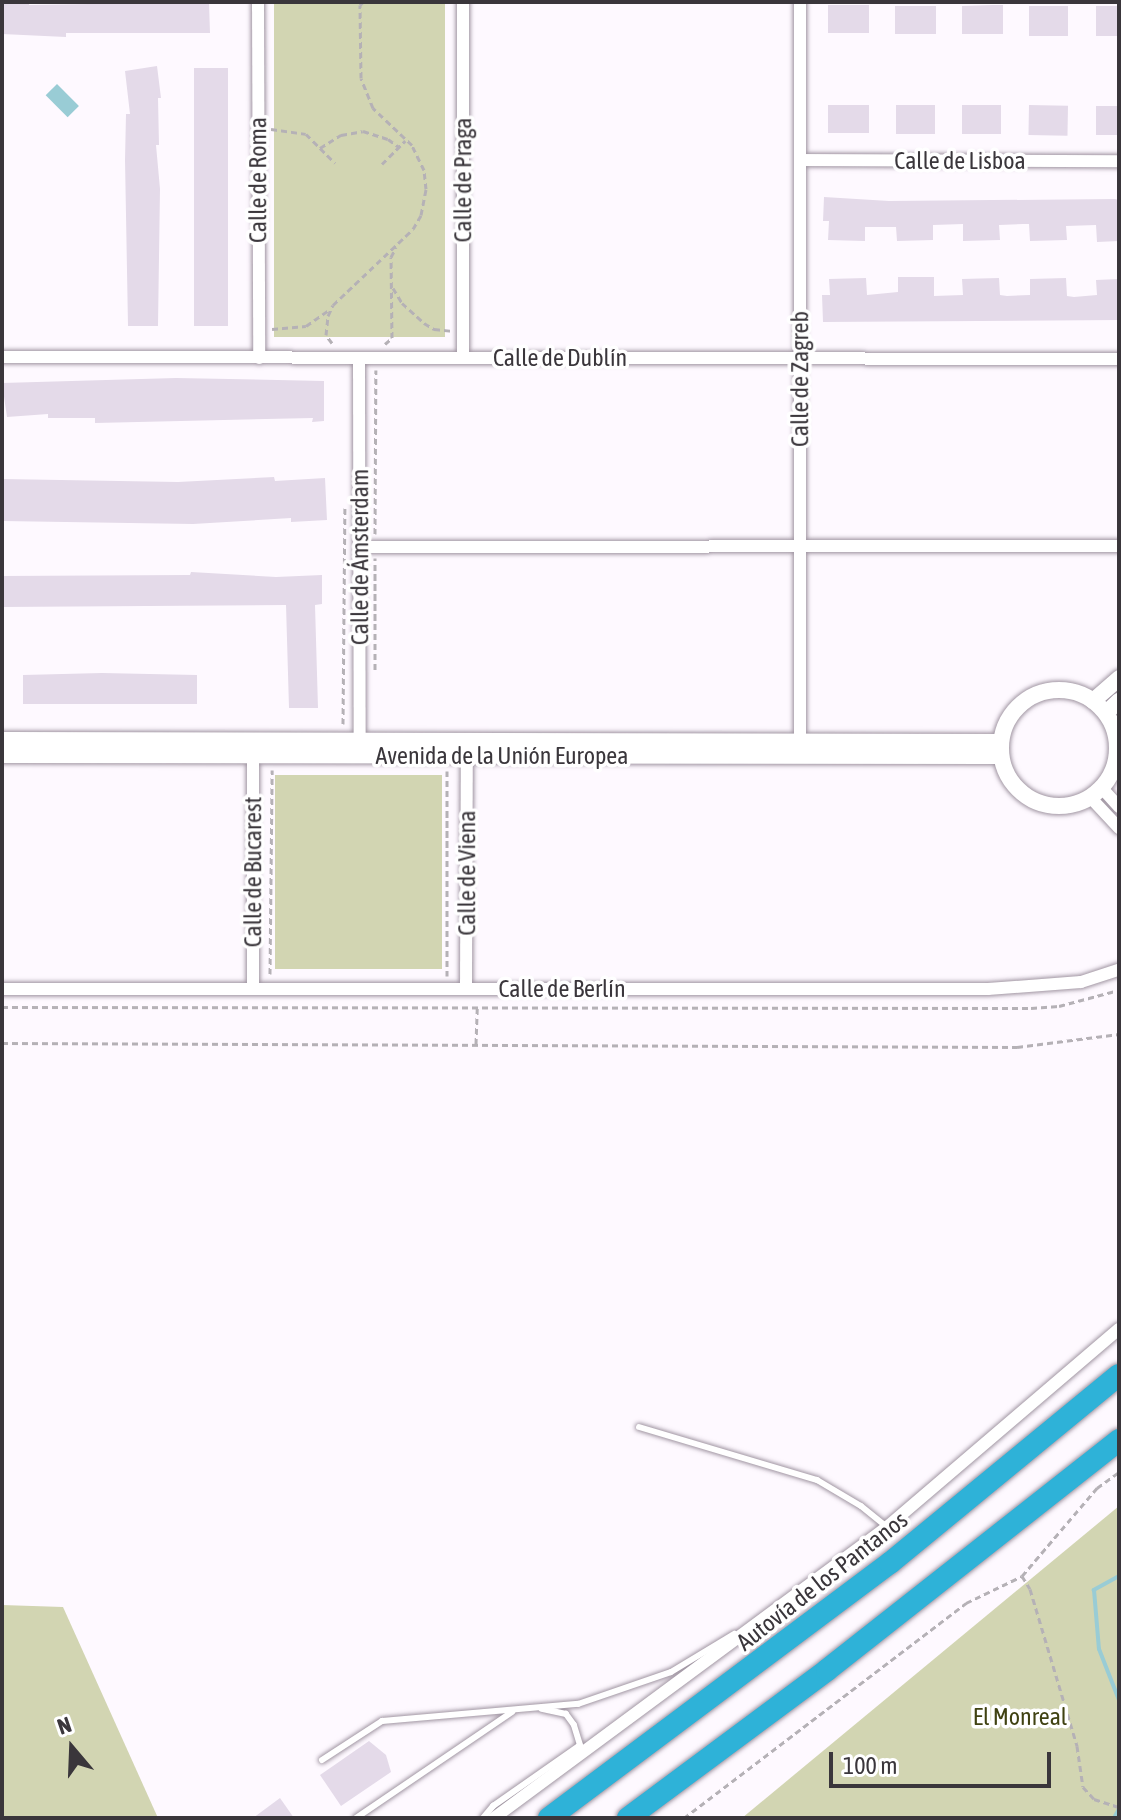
<!DOCTYPE html>
<html>
<head>
<meta charset="utf-8">
<style>
	body { margin:0 }
	#map { position:relative; width:1121px; height:1820px; overflow:hidden; background:#fef9ff; font-family:"Asap Condensed",sans-serif }
	div>[style] { position:absolute }
	[style*='--x'] { left:calc(var(--x)*1px); top:calc(var(--y)*1px); width:calc(var(--w)*1px); rotate:calc(var(--a)*1deg) }
	.green>* { inset:0; background:#d2d5b2; transform-origin:0 0 }
	.water>* { inset:0; background:#99ccd5; transform-origin:0 0 }
	.stream>* { height:4px; margin:-2px; padding:0 2px; transform-origin:2px; border-radius:2px; background:#99ccd5 }
	.building>* { inset:0; background:#e4dae9; transform-origin:0 0 }
	.path>* { height:3px; margin-top:-1.5px; transform-origin:0; background:repeating-linear-gradient(90deg,#b5b1b6 0 6px,transparent 0 10px) }
	.roads { filter:drop-shadow(0 0 2px #a196a3) drop-shadow(0 0 2px #a196a3) }
	.lane>* { height:6px; margin:-3px; padding:0 3px; transform-origin:3px; border-radius:3px; background:#fff }
	.street>* { height:12px; margin:-6px; padding:0 6px; transform-origin:6px; border-radius:6px; background:#fff }
	.secondary>* { height:16px; margin:-8px; padding:0 8px; transform-origin:8px; border-radius:8px; background:#fff }
	.secondary>.ring { margin:-8px; padding:0; box-sizing:content-box; background:none; border:16px solid #fff; border-radius:50% }
	.highway>* { height:22px; margin:-11px; padding:0 11px; transform-origin:11px; border-radius:11px; background:#2eb2d8 }
	span { translate:-50% -50%; white-space:nowrap; text-align:center; line-height:1.15; -webkit-text-stroke:7px #fff; paint-order:stroke }
	.street-label { font-size:24px; color:#3a363b }
	.park-label { font-size:24px; color:#404212 }
	.frame { position:absolute; inset:0; border:4px solid #3a363b; pointer-events:none }
	.north { position:absolute; left:32px; top:1708px; width:80px; height:80px; -webkit-text-stroke:6px #fff; paint-order:stroke; rotate:341deg; font-size:22px; font-weight:700; line-height:32px; text-align:center; color:#3a363b }
	.north::after { content:''; display:block; margin:auto; width:28px; height:36px; background:#3a363b; clip-path:polygon(50% 0,100% 100%,50% 72%,0 100%) }
	.scale { position:absolute; left:829px; top:1752px; width:222px; height:36px; box-sizing:border-box; border:4px solid #3a363b; border-top:0; padding-left:10px; font-size:24px; line-height:28px; white-space:nowrap; color:#3a363b; -webkit-text-stroke:6px #fff; paint-order:stroke }
</style>
</head>
<body>
<div id="map">
	<div class="green">
		<i style="left:274px;top:2px;width:171px;height:335px"></i>
		<i style="left:442px;top:775px;width:194px;height:167px;rotate:90deg"></i>
		<i style="clip-path:polygon(1119px 1506px,1119px 1818px,742px 1818px)"></i>
		<i style="clip-path:polygon(2px 1605px,63px 1607px,158px 1818px,2px 1818px)"></i>
	</div>
	<div class="water">
		<i style="left:57px;top:84px;width:31px;height:16px;rotate:45deg"></i>
	</div>
	<div class="stream">
		<i style="--x:1119;--y:1576;--w:29;--a:151"></i>
		<i style="--x:1094;--y:1590;--w:59;--a:85.2"></i>
		<i style="--x:1099;--y:1649;--w:55;--a:68.6"></i>
		<i style="--x:1114;--y:1818;--w:10;--a:-61"></i>
	</div>
	<div class="building">
		<i style="clip-path:polygon(2px 2px,29px 2px,29px 5px,209px 2px,210px 33px,66px 33px,66px 37px,2px 34px)"></i>
		<i style="left:828px;top:5px;width:41px;height:28px"></i>
		<i style="clip-path:polygon(993px 5px,1003px 5px,1003px 34px,962px 34px,962px 6px)"></i>
		<i style="left:895px;top:6px;width:41px;height:28px"></i>
		<i style="left:1029px;top:6px;width:39px;height:30px"></i>
		<i style="left:1096px;top:6px;width:23px;height:30px"></i>
		<i style="clip-path:polygon(157px 66px,161px 98px,158px 98px,159px 145px,156px 145px,160px 189px,158px 326px,128px 326px,125px 160px,126px 114px,130px 114px,125px 71px)"></i>
		<i style="left:228px;top:68px;width:258px;height:34px;rotate:90deg"></i>
		<i style="left:828px;top:105px;width:41px;height:28px"></i>
		<i style="left:896px;top:105px;width:39px;height:29px"></i>
		<i style="left:962px;top:105px;width:39px;height:29px"></i>
		<i style="left:1029px;top:105px;width:39px;height:30px;rotate:1deg"></i>
		<i style="left:1096px;top:106px;width:23px;height:29px"></i>
		<i style="clip-path:polygon(824px 197px,889px 201px,1115px 199px,1119px 200px,1119px 241px,1097px 242px,1096px 225px,1066px 226px,1067px 240px,1030px 241px,1029px 224px,1023px 224px,999px 225px,1000px 240px,963px 241px,963px 224px,933px 225px,933px 240px,897px 241px,896px 227px,865px 227px,865px 241px,828px 240px,829px 221px,823px 221px)"></i>
		<i style="clip-path:polygon(898px 277px,934px 277px,934px 296px,963px 295px,962px 279px,999px 278px,1000px 295px,1007px 296px,1030px 295px,1030px 279px,1066px 278px,1067px 296px,1074px 297px,1097px 295px,1096px 280px,1119px 279px,1119px 320px,823px 322px,822px 295px,830px 295px,829px 279px,866px 278px,867px 295px,898px 292px)"></i>
		<i style="clip-path:polygon(176px 378px,324px 381px,324px 421px,312px 422px,313px 418px,95px 423px,95px 418px,48px 418px,48px 414px,7px 417px,2px 383px)"></i>
		<i style="clip-path:polygon(274px 477px,275px 481px,325px 478px,327px 520px,291px 522px,291px 518px,193px 524px,2px 521px,2px 479px,178px 482px)"></i>
		<i style="clip-path:polygon(191px 572px,276px 577px,322px 575px,322px 604px,315px 605px,318px 708px,289px 708px,286px 605px,2px 607px,2px 576px,190px 575px)"></i>
		<i style="clip-path:polygon(102px 673px,197px 675px,197px 704px,23px 704px,23px 675px)"></i>
		<i style="clip-path:polygon(369px 1741px,386px 1755px,391px 1772px,341px 1806px,320px 1775px)"></i>
		<i style="clip-path:polygon(280px 1798px,294px 1818px,253px 1818px)"></i>
	</div>
	<div class="path">
		<i style="--x:271;--y:129;--w:35;--a:8"></i>
		<i style="--x:306;--y:134;--w:41;--a:45"></i>
		<i style="--x:320;--y:148;--w:25;--a:-32"></i>
		<i style="--x:341;--y:135;--w:22;--a:-10"></i>
		<i style="--x:363;--y:131;--w:26;--a:18"></i>
		<i style="--x:388;--y:139;--w:14;--a:36"></i>
		<i style="--x:382;--y:164;--w:33;--a:-45"></i>
		<i style="--x:393;--y:288;--w:17;--a:59"></i>
		<i style="--x:402;--y:303;--w:30;--a:42"></i>
		<i style="--x:424;--y:323;--w:12;--a:31"></i>
		<i style="--x:434;--y:329;--w:18;--a:6"></i>
		<i style="--x:272;--y:329;--w:34;--a:-5"></i>
		<i style="--x:306;--y:326;--w:29;--a:-35"></i>
		<i style="--x:332;--y:343;--w:10;--a:-127"></i>
		<i style="--x:326;--y:335;--w:19;--a:-84"></i>
		<i style="--x:328;--y:316;--w:12;--a:-66"></i>
		<i style="--x:333;--y:305;--w:110;--a:-43.5"></i>
		<i style="--x:413;--y:229;--w:16;--a:-60"></i>
		<i style="--x:421;--y:215;--w:26;--a:-79"></i>
		<i style="--x:426;--y:189;--w:19;--a:-96"></i>
		<i style="--x:424;--y:170;--w:28;--a:-116"></i>
		<i style="--x:412;--y:145;--w:54;--a:-136.5"></i>
		<i style="--x:373;--y:108;--w:32;--a:-112"></i>
		<i style="--x:361;--y:78;--w:73;--a:-90.8"></i>
		<i style="--x:360;--y:5;--w:4;--a:-45"></i>
		<i style="--x:385;--y:344;--w:9;--a:-41"></i>
		<i style="--x:392;--y:338;--w:81;--a:-90.7"></i>
		<i style="--x:391;--y:257;--w:11;--a:-63"></i>
		<i style="--x:375;--y:534;--w:164;--a:-89.7"></i>
		<i style="--x:375;--y:670;--w:112;--a:-90"></i>
		<i style="--x:343;--y:724;--w:216;--a:-89.5"></i>
		<i style="--x:447;--y:771;--w:205;--a:90"></i>
		<i style="--x:270;--y:974;--w:204;--a:-89.4"></i>
		<i style="--x:2;--y:1007;--w:1029;--a:0.06"></i>
		<i style="--x:1031;--y:1008;--w:28;--a:-4"></i>
		<i style="--x:1059;--y:1006;--w:62;--a:-14.9"></i>
		<i style="--x:2;--y:1043;--w:1015;--a:0.23"></i>
		<i style="--x:1017;--y:1047;--w:103;--a:-7.3"></i>
		<i style="--x:476;--y:1044;--w:36;--a:-88"></i>
		<i style="--x:1022;--y:1576;--w:15;--a:58"></i>
		<i style="--x:1030;--y:1589;--w:164;--a:73.3"></i>
		<i style="--x:1077;--y:1746;--w:41;--a:81.7"></i>
		<i style="--x:1083;--y:1787;--w:16;--a:47"></i>
		<i style="--x:1094;--y:1799;--w:26;--a:18"></i>
		<i style="--x:684;--y:1818;--w:355;--a:-37.3"></i>
		<i style="--x:966;--y:1603;--w:62;--a:-25.7"></i>
		<i style="--x:1022;--y:1576;--w:116;--a:-49.6"></i>
		<i style="--x:1097;--y:1488;--w:27;--a:-36"></i>
	</div>
	<div class="roads">
		<div class="lane">
			<i style="--x:639;--y:1427;--w:186;--a:16.6"></i>
			<i style="--x:817;--y:1480;--w:51;--a:30.6"></i>
			<i style="--x:861;--y:1506;--w:33;--a:39"></i>
			<i style="--x:322;--y:1760;--w:72;--a:-33"></i>
			<i style="--x:382;--y:1721;--w:197;--a:-5"></i>
			<i style="--x:578;--y:1704;--w:98;--a:-19"></i>
			<i style="--x:671;--y:1672;--w:74;--a:-31.1"></i>
			<i style="--x:356;--y:1818;--w:189;--a:-34.2"></i>
			<i style="--x:483;--y:1818;--w:16;--a:-50"></i>
			<i style="--x:493;--y:1806;--w:106;--a:-35"></i>
			<i style="--x:580;--y:1745;--w:21;--a:-107"></i>
			<i style="--x:574;--y:1725;--w:14;--a:-126"></i>
			<i style="--x:566;--y:1714;--w:25;--a:-168"></i>
		</div>
		<div class="street">
			<i style="--x:258;--y:2;--w:356;--a:89.8"></i>
			<i style="--x:802;--y:160;--w:317;--a:0.2"></i>
			<i style="--x:2;--y:357;--w:1117;--a:0.1"></i>
			<i style="--x:463;--y:357;--w:355;--a:-90"></i>
			<i style="--x:359;--y:359;--w:389;--a:89.9"></i>
			<i style="--x:360;--y:547;--w:759;--a:-0.08"></i>
			<i style="--x:800;--y:747;--w:745;--a:-90"></i>
			<i style="--x:1101;--y:787;--w:27;--a:48"></i>
			<i style="--x:1089;--y:796;--w:44;--a:46.8"></i>
			<i style="--x:2;--y:989;--w:986;--a:0"></i>
			<i style="--x:988;--y:989;--w:93;--a:-4.3"></i>
			<i style="--x:1081;--y:982;--w:40;--a:-18"></i>
			<i style="--x:253;--y:989;--w:233;--a:-90"></i>
			<i style="--x:466;--y:989;--w:233;--a:-89.8"></i>
			<i style="--x:494;--y:1818;--w:489;--a:-36.5"></i>
			<i style="--x:887;--y:1527;--w:305;--a:-40.5"></i>
		</div>
		<div class="secondary">
			<i class="ring" style="left:1001px;top:690px;width:100px;height:100px"></i>
			<i style="--x:1093;--y:701;--w:35;--a:-41"></i>
			<i style="--x:1106;--y:713;--w:18;--a:-43"></i>
			<i style="--x:2;--y:740;--w:998;--a:0.11"></i>
			<i style="--x:2;--y:755;--w:999;--a:0.06"></i>
		</div>
		<div class="highway">
			<i style="--x:549;--y:1818;--w:426;--a:-36.8"></i>
			<i style="--x:890;--y:1563;--w:296;--a:-39.4"></i>
			<i style="--x:628;--y:1818;--w:248;--a:-36.6"></i>
			<i style="--x:827;--y:1670;--w:372;--a:-38.2"></i>
		</div>
	</div>
	<div class="street-label">
		<span style="left:960px;top:161px">Calle de Lisboa</span>
		<span style="left:258px;top:180px;rotate:-90deg">Calle de Roma</span>
		<span style="left:463px;top:180px;rotate:-90deg">Calle de Praga</span>
		<span style="left:560px;top:358px">Calle de Dublín</span>
		<span style="left:800px;top:379px;rotate:-90deg">Calle de Zagreb</span>
		<span style="left:360px;top:557px;rotate:-90deg">Calle de Ámsterdam</span>
		<span style="left:502px;top:756px">Avenida de la Unión Europea</span>
		<span style="left:253px;top:872px;rotate:-90deg">Calle de Bucarest</span>
		<span style="left:467px;top:873px;rotate:-90deg">Calle de Viena</span>
		<span style="left:562px;top:989px">Calle de Berlín</span>
		<span style="left:822px;top:1581px;rotate:-38deg">Autovía de los Pantanos</span>
	</div>
	<div class="park-label">
		<span style="left:1020px;top:1717px">El Monreal</span>
	</div>
	<div class="frame"></div>
	<div class="north">N</div>
	<div class="scale">100 m</div>
</div>
</body>
</html>
